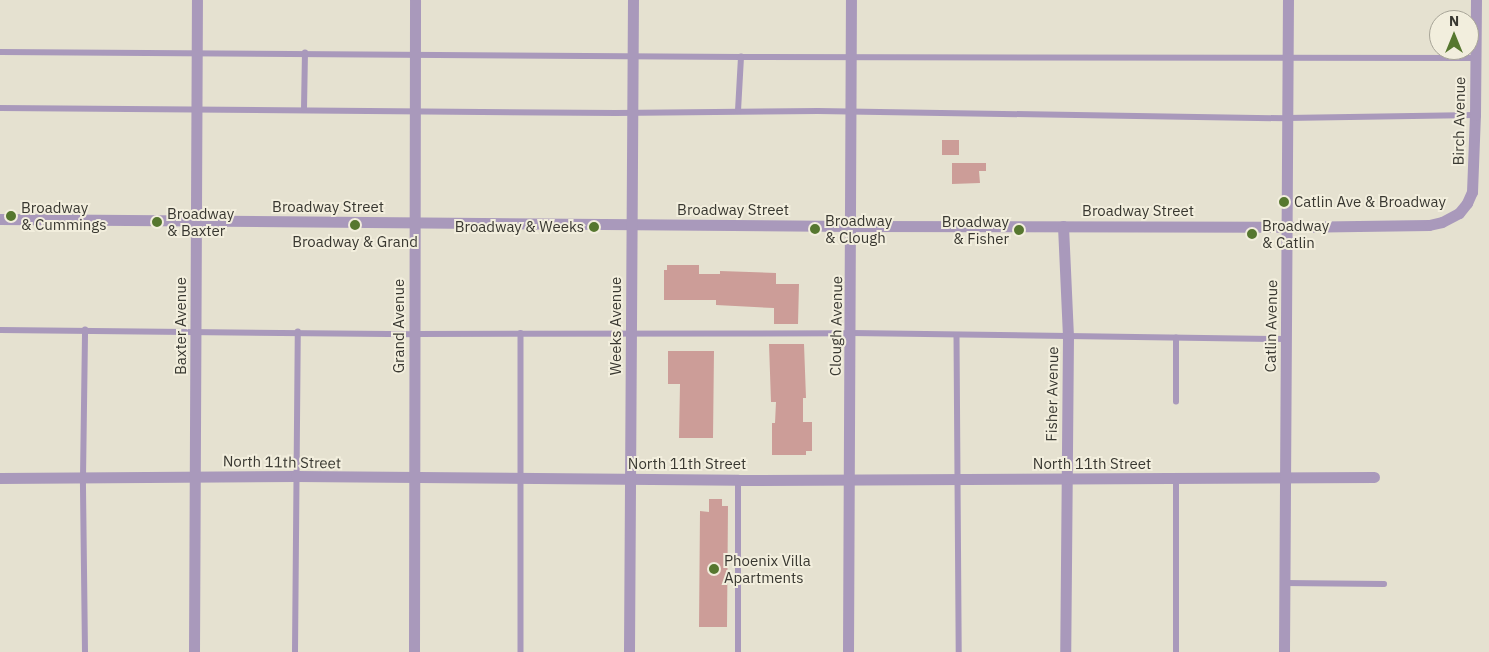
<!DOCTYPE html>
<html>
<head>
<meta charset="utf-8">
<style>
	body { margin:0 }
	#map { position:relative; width:1489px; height:652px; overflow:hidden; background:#e5e1d0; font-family:"IBM Plex Sans",sans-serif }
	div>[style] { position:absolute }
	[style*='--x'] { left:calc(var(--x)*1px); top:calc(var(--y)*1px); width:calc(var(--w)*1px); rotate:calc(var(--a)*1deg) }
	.building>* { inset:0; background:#cc9d98; transform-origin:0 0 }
	.service>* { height:5.5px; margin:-2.75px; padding:0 2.75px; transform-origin:2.75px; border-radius:2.75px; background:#a999bb }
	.minor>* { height:11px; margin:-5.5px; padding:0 5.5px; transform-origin:5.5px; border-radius:5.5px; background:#a999bb }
	.dots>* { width:14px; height:14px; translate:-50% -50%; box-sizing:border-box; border:2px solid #f2eedd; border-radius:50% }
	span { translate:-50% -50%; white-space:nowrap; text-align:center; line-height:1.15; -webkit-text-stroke:4px #f2eedd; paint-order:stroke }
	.street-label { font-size:15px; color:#393831 }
	.poi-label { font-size:15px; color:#393831 }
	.left { translate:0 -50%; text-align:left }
	.right { translate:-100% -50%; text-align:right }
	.north { position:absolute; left:1429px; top:10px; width:50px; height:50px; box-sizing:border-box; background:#f2eedd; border:1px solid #a8a598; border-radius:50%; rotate:0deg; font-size:14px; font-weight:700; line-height:20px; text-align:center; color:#393831 }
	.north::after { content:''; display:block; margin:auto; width:18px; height:22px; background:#56772f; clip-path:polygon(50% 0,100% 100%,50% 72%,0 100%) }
</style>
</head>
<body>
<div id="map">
	<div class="building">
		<i style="left:942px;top:140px;width:17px;height:15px"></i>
		<i style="clip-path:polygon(952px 163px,986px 163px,986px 171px,979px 171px,980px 183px,952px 184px)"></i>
		<i style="clip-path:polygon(667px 265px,699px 265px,699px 274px,720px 274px,720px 271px,776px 273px,776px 284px,799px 284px,798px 324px,774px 324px,774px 308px,716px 305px,716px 300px,664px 300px,664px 270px,667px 270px)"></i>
		<i style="clip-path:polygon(769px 344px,804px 344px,806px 398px,803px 398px,803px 422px,812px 422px,812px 451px,806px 451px,806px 455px,772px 455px,772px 423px,775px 423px,776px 402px,771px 402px)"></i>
		<i style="clip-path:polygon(668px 351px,714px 351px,713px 438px,679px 438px,680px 384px,668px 384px)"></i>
		<i style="clip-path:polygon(709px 499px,722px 499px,722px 506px,728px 506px,727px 627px,699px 627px,700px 511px,709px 512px)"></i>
	</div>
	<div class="service">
		<i style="--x:0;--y:52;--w:741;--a:0.39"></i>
		<i style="--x:741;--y:57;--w:734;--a:0.08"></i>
		<i style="--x:0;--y:108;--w:616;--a:0.47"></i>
		<i style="--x:616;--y:113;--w:202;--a:-0.6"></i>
		<i style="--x:818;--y:111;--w:469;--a:0.9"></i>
		<i style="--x:1287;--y:118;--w:188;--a:-0.9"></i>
		<i style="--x:304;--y:109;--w:56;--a:-89"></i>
		<i style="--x:738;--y:111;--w:54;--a:-86.8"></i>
		<i style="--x:0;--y:330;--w:415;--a:0.6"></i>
		<i style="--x:415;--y:334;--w:436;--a:-0.1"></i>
		<i style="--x:851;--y:333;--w:434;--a:0.8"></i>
		<i style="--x:521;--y:333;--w:319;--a:90"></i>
		<i style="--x:957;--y:335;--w:317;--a:89.6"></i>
		<i style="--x:1176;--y:402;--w:64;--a:-90"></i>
		<i style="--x:1284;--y:583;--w:100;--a:0.6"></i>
		<i style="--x:85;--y:652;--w:174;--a:-90.7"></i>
		<i style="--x:83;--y:478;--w:148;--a:-89.2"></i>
		<i style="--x:295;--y:652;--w:320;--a:-89.5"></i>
		<i style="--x:738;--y:652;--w:172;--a:-90"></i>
		<i style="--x:1176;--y:652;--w:173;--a:-90"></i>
	</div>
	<div class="minor">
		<i style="--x:0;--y:219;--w:852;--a:0.47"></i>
		<i style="--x:852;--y:226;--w:436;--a:0.1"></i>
		<i style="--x:1288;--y:227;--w:141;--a:-0.8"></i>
		<i style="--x:1429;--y:225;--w:13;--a:-13"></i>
		<i style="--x:1442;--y:222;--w:19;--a:-28"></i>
		<i style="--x:1459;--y:213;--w:13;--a:-51"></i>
		<i style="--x:1467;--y:203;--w:12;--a:-66"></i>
		<i style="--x:1472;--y:192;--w:77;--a:-87.8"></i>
		<i style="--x:1475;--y:115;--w:115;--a:-89.5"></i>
		<i style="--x:1063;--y:226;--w:110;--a:87.4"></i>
		<i style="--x:1068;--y:336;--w:316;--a:90.5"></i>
		<i style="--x:0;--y:478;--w:296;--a:-0.4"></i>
		<i style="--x:296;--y:476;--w:442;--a:0.5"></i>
		<i style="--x:738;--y:480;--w:636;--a:-0.27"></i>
		<i style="--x:194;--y:652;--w:652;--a:-89.74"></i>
		<i style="--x:414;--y:652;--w:652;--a:-89.91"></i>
		<i style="--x:629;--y:652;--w:652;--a:-89.65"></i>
		<i style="--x:848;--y:652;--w:652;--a:-89.74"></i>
		<i style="--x:1284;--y:652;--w:652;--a:-89.65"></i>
	</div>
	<div class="dots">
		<i style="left:1284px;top:202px;background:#56772f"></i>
		<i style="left:11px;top:216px;background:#56772f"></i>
		<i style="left:157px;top:222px;background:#56772f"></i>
		<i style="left:355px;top:225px;background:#56772f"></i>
		<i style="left:594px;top:227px;background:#56772f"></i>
		<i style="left:815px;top:229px;background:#56772f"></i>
		<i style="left:1019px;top:230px;background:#56772f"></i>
		<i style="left:1252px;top:234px;background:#56772f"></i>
		<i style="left:714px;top:569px;background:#56772f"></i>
	</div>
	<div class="street-label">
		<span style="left:1459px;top:121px;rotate:-89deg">Birch Avenue</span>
		<span style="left:328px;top:207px">Broadway Street</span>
		<span style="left:733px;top:210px">Broadway Street</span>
		<span style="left:1138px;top:211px">Broadway Street</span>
		<span style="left:181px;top:326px;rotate:-90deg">Baxter Avenue</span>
		<span style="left:399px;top:326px;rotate:-90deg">Grand Avenue</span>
		<span style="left:616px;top:326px;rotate:-90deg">Weeks Avenue</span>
		<span style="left:836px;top:326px;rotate:-89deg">Clough Avenue</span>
		<span style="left:1271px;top:326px;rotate:-89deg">Catlin Avenue</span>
		<span style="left:1052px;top:394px;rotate:-89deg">Fisher Avenue</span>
		<span style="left:282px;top:462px;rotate:1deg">North 11th Street</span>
		<span style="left:687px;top:464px">North 11th Street</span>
		<span style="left:1092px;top:464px">North 11th Street</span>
	</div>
	<div class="poi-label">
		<span class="left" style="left:1294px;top:202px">Catlin Ave &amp; Broadway</span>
		<span class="left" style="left:21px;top:216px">Broadway<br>&amp; Cummings</span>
		<span class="left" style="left:167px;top:222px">Broadway<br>&amp; Baxter</span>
		<span class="left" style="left:825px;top:229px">Broadway<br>&amp; Clough</span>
		<span class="right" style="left:1009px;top:230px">Broadway<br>&amp; Fisher</span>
		<span class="left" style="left:1262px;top:234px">Broadway<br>&amp; Catlin</span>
		<span class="right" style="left:584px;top:227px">Broadway &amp; Weeks</span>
		<span style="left:355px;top:242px">Broadway &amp; Grand</span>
		<span class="left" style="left:724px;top:569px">Phoenix Villa<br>Apartments</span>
	</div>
	<div class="north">N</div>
</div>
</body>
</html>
